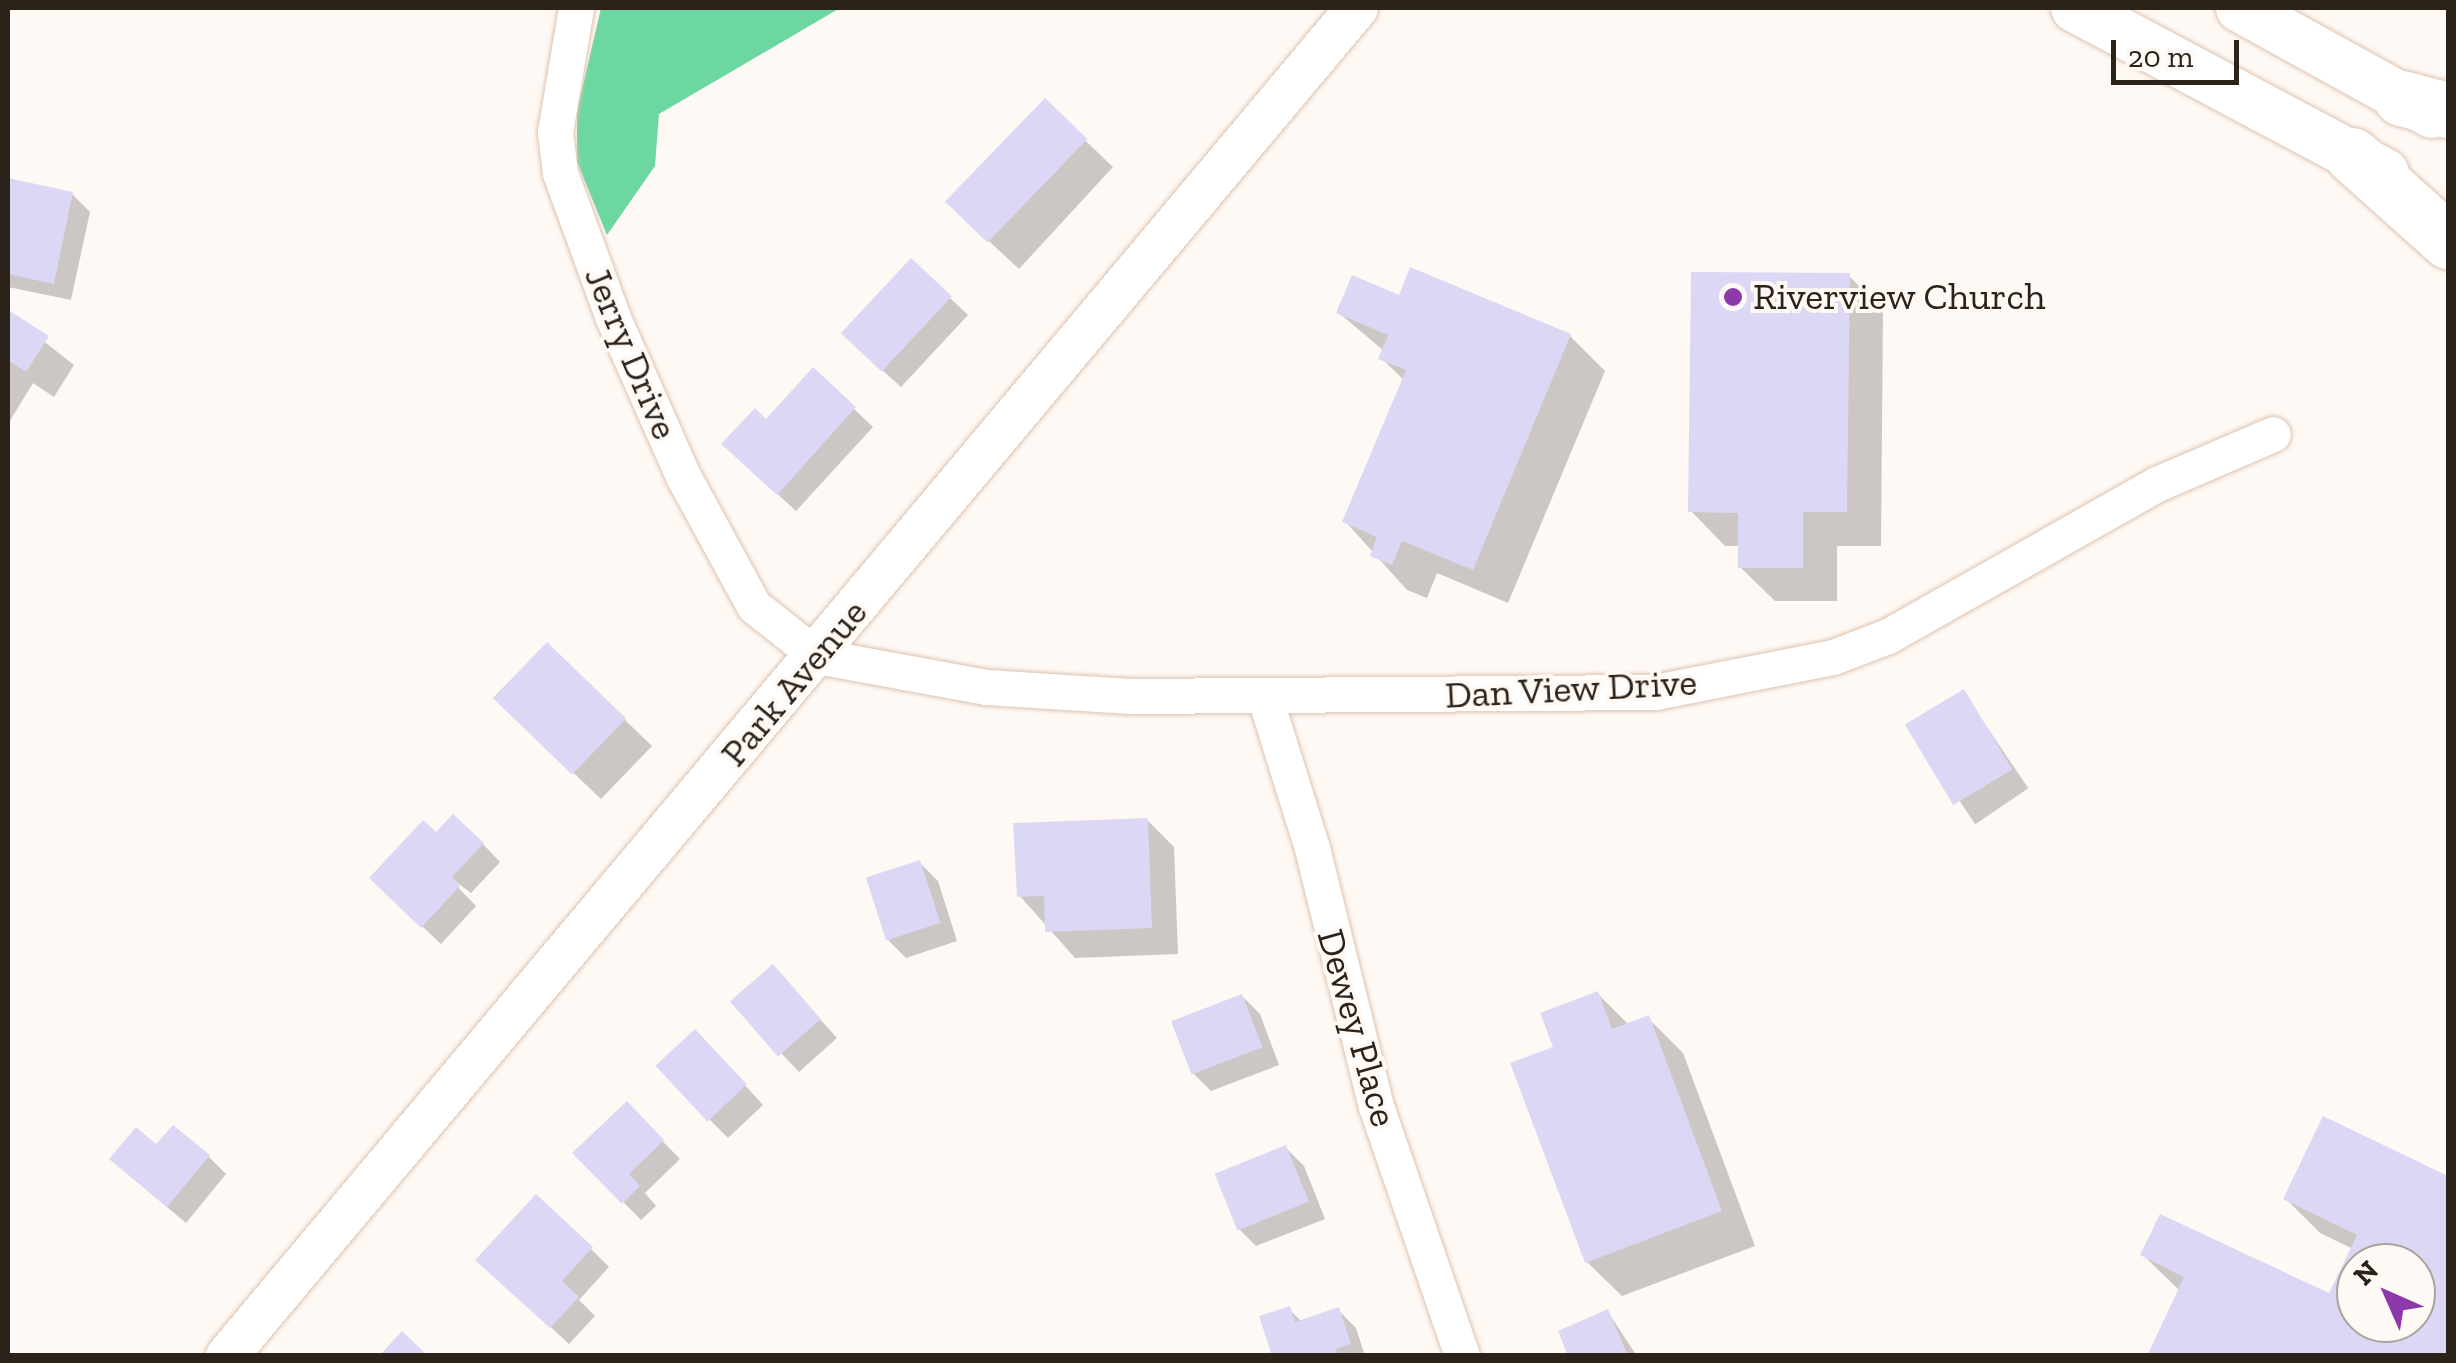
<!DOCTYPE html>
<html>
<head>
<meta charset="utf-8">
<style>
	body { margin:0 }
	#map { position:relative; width:2456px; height:1363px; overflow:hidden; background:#fff9f5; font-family:"Zilla Slab",serif }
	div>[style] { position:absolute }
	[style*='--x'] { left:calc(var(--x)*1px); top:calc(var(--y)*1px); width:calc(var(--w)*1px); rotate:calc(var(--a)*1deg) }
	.forest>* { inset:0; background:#6dd7a1 }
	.shadow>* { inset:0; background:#0003; transform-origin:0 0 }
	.building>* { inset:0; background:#dcd7f4; transform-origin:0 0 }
	.roads { filter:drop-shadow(0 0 2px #ddc3af) drop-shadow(0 0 2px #ddc3af) }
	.minor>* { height:35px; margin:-17.5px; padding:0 17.5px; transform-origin:17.5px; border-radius:17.5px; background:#fff }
	.tertiary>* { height:42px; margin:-21px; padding:0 21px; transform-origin:21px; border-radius:21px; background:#fff }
	.secondary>* { height:48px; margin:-24px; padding:0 24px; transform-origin:24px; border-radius:24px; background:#fff }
	.primary>* { height:55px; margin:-27.5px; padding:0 27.5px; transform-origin:27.5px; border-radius:27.5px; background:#fff }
	.dots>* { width:28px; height:28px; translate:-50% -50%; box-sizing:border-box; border:5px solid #fff9f5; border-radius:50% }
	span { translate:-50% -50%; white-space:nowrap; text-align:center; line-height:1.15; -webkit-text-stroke:8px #fff9f5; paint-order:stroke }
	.poi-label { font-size:38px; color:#2b221a }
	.left { translate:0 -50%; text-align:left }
	.street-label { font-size:38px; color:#2b221a }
	.frame { position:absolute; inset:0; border:10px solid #2b221a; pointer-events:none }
	.north { position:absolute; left:2336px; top:1243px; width:100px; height:100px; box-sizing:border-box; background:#fff9f5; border:2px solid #aaa39d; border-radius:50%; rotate:315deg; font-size:28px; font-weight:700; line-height:40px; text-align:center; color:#2b221a }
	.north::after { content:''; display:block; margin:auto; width:35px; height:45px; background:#8c3aa9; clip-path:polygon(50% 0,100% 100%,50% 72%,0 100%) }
	.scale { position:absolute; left:2111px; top:40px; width:128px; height:45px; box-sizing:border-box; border:5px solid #2b221a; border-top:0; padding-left:12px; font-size:30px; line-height:35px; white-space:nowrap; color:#2b221a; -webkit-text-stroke:8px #fff9f5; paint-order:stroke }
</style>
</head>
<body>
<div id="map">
	<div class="forest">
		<i style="clip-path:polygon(601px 8px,840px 8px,659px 114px,655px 166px,607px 235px,577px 162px,577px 111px)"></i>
	</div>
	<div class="shadow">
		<i style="clip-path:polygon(1045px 102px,1113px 167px,1019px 269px,977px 230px)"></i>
		<i style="clip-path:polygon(8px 181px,72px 194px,90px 212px,71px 300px,8px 287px)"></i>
		<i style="clip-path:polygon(1849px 276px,1883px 310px,1881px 546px,1837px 546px,1837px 601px,1775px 601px,1740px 567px,1740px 546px,1725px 546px,1691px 511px)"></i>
		<i style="clip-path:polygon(950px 298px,968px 315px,901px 387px,862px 352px)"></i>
		<i style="clip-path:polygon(1400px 298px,1570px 336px,1605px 371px,1508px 603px,1437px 573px,1427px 598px,1407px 590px,1345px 521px,1404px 380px,1381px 358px,1384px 351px,1339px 313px)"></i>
		<i style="clip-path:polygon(8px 313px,74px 365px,54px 397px,33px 383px,8px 424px)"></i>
		<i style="clip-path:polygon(814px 371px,873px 427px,796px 511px,743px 462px,766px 422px)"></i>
		<i style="clip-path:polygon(547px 645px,652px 746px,601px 799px,523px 725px)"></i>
		<i style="left:1964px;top:693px;width:115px;height:64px;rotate:56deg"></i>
		<i style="clip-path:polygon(1147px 820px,1174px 847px,1178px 954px,1075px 958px,1019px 895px)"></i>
		<i style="clip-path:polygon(436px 835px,483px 844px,500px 862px,471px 893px,441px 870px,476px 906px,441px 944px,390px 896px)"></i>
		<i style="clip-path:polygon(920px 863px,938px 881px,957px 941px,906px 958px,888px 940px)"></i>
		<i style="clip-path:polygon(790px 986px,837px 1038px,799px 1072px,782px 1054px)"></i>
		<i style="clip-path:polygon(1598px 994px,1629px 1025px,1648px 1018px,1683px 1053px,1755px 1246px,1622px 1296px,1587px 1262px,1556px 1048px)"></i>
		<i style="clip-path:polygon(1242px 996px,1260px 1014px,1279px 1065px,1211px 1091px,1193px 1073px)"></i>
		<i style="clip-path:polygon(713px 1050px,763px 1105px,728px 1138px,710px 1120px)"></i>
		<i style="clip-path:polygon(627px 1105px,680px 1159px,645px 1193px,656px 1206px,641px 1220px,576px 1154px)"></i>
		<i style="clip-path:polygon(evenodd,2324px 1119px,2448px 1178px,2448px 1356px,2150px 1356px,2180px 1291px,2143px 1255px,2330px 1297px,2353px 1249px,2320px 1233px,2286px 1199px,2324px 1119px,2356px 1263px,2416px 1263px,2416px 1323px,2356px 1323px,2356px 1263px)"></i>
		<i style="clip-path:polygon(157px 1148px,208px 1156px,226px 1174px,186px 1223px,130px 1176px)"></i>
		<i style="clip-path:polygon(1286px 1148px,1304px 1166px,1325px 1219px,1256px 1246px,1238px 1228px)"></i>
		<i style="clip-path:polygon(591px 1249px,609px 1267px,579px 1300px,595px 1316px,569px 1344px,497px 1277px)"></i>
		<i style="clip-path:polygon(1289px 1309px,1302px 1322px,1338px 1310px,1356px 1328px,1365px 1356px,1275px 1356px)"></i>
		<i style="clip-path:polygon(1608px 1312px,1637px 1356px,1571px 1356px)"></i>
	</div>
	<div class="building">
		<i style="left:1045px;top:98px;width:59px;height:144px;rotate:44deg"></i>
		<i style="clip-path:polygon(8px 178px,73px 192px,54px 284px,8px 274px)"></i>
		<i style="left:911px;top:258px;width:56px;height:103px;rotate:43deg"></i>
		<i style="clip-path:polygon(1410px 267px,1571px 334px,1473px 570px,1402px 541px,1392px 565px,1370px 556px,1377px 537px,1342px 522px,1406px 370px,1378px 359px,1388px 335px,1336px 313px,1352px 275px,1399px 295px)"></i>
		<i style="clip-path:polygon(1691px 272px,1850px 273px,1847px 512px,1803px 512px,1803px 568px,1738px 568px,1738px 513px,1688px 512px)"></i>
		<i style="clip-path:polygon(8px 310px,49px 336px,26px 372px,8px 360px)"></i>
		<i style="clip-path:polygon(813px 367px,856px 407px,777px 495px,721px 444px,755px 408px,766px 419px)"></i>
		<i style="left:547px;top:642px;width:110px;height:78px;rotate:44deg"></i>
		<i style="left:1964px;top:689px;width:94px;height:69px;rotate:59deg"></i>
		<i style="clip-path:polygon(453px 814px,484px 843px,452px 877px,460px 886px,421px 928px,369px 878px,423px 820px,436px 832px)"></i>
		<i style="clip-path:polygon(1148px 818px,1152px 928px,1045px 932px,1044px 896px,1017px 897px,1013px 823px)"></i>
		<i style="left:920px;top:860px;width:66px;height:57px;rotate:72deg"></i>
		<i style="left:773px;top:964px;width:73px;height:57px;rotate:49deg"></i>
		<i style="clip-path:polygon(1598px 991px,1612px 1029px,1649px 1015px,1722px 1211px,1585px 1263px,1510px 1063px,1553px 1047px,1540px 1013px)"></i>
		<i style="left:1242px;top:994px;width:57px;height:76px;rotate:69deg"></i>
		<i style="left:695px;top:1029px;width:76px;height:54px;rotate:47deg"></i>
		<i style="clip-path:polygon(627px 1101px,664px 1140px,629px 1174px,640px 1186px,622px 1204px,572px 1153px)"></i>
		<i style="clip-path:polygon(evenodd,2323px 1116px,2448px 1176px,2448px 1356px,2147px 1356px,2184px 1277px,2140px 1255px,2160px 1214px,2329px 1293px,2357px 1235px,2283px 1199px,2323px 1116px,2356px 1263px,2416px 1263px,2416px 1323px,2356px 1323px,2356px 1263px)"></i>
		<i style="clip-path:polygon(173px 1125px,210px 1155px,167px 1207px,109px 1159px,136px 1127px,156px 1144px)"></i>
		<i style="left:1286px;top:1145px;width:61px;height:77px;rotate:68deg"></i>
		<i style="clip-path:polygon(536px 1194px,593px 1247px,562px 1281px,579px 1297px,550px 1328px,475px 1260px)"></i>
		<i style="clip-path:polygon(1290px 1306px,1295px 1322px,1339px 1307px,1351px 1344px,1336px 1349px,1338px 1356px,1272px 1356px,1259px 1316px)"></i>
		<i style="clip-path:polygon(1608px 1309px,1628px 1356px,1568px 1356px,1558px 1331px)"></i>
		<i style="clip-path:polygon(402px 1331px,428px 1356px,379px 1356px)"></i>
	</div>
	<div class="roads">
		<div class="minor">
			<i style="--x:576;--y:8;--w:126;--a:99.6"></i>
			<i style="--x:555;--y:132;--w:41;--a:83"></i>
			<i style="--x:560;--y:173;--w:154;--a:69.9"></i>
			<i style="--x:613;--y:318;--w:173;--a:66.1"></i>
			<i style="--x:683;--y:476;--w:148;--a:61.4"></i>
			<i style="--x:754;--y:606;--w:80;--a:38.4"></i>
			<i style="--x:817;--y:656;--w:172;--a:10.4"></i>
			<i style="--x:986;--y:687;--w:144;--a:3.6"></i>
			<i style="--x:1130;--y:696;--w:525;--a:-0.44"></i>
			<i style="--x:1655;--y:692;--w:181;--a:-11.1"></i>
			<i style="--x:1833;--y:657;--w:59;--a:-20.9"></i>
			<i style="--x:1888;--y:636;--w:309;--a:-29.5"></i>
			<i style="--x:2157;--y:484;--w:126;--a:-23.3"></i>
			<i style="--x:1265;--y:698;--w:157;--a:72.6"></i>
			<i style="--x:1312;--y:848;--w:266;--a:76.1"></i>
			<i style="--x:1376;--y:1106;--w:264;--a:71"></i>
		</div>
		<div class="tertiary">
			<i style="--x:227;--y:1356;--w:1759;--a:-50.03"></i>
		</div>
		<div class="secondary">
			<i style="--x:2075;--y:8;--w:351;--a:28"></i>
			<i style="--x:2240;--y:8;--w:219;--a:28.9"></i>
		</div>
		<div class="primary">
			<i style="--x:2401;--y:98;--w:49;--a:14.3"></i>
			<i style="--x:2352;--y:155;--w:129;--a:41.9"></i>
		</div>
	</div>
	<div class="dots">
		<i style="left:1733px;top:297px;background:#8c3aa9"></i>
	</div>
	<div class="poi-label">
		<span class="left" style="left:1753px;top:297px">Riverview Church</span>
	</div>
	<div class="street-label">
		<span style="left:631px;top:353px;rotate:67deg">Jerry Drive</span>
		<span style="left:794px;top:683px;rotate:-50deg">Park Avenue</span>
		<span style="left:1571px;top:689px;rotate:-3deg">Dan View Drive</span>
		<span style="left:1357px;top:1028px;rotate:74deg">Dewey Place</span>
	</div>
	<div class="frame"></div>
	<div class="north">N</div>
	<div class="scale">20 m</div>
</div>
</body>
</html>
